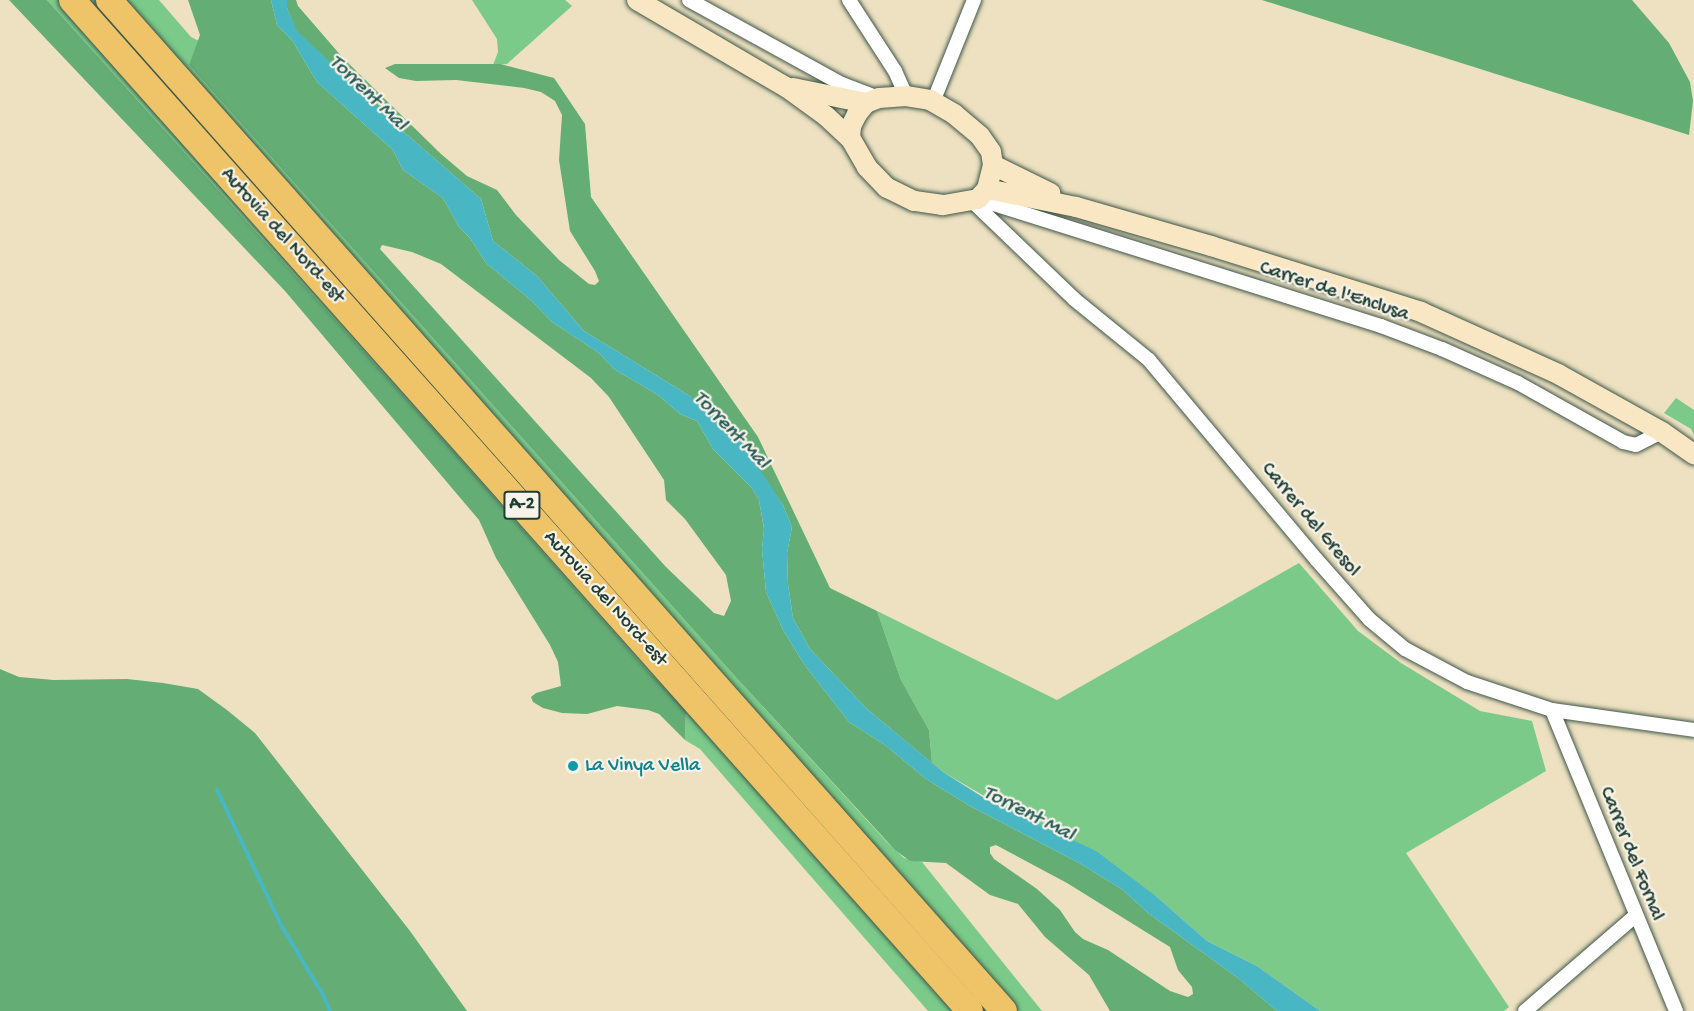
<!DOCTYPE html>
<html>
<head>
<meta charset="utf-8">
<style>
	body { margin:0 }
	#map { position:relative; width:1694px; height:1011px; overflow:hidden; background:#ede1c1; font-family:"Gochi Hand",sans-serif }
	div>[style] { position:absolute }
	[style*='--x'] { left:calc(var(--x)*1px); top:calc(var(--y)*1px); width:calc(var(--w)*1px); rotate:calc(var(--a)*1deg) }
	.green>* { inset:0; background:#7bca8a }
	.forest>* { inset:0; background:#64ae76 }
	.water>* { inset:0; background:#48b6c3 }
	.stream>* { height:4px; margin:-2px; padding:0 2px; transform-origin:2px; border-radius:2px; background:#48b6c3 }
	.roads { filter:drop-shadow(0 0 2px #3e5649) drop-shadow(0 0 2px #3e5649) }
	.street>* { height:14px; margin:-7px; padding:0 7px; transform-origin:7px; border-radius:7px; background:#fff }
	.secondary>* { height:20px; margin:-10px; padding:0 10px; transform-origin:10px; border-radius:10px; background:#f9e7c3 }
	.highway>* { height:26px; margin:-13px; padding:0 13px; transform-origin:13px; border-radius:13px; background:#efc469 }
	.dots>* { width:16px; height:16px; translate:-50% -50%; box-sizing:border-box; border:3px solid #f7f3e8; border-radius:50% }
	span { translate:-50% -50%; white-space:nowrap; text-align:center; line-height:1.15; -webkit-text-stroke:4.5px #f7f3e8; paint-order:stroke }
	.shield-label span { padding:2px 4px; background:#f7f3e8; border:2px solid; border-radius:4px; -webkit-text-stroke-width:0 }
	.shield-label { font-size:18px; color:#1f3d34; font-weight:700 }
	.street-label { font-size:20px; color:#1f3d34 }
	.culture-label { font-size:20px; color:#0d838f }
	.left { translate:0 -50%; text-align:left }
	.water-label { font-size:21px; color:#295b58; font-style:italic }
</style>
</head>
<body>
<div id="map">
	<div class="green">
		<i style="clip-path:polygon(47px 0,159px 0,191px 37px,199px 41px,189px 65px,733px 674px,886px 841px,904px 858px,922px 862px,1042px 1011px,928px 1011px,700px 749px,685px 740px,686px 710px,647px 670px,439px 435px)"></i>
		<i style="clip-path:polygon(472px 0,565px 0,572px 6px,507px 64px,493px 65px,498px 52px,497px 39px)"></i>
		<i style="clip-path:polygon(1676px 398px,1694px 410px,1694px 435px,1691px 429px,1664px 413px)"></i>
		<i style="clip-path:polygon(1299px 563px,1358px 631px,1401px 663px,1480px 711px,1532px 721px,1546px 771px,1406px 853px,1509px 1007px,1504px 1011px,1320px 1011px,1257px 966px,1207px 941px,1157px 897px,943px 772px,932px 763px,929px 730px,901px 680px,877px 611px,1057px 700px)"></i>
	</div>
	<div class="forest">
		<i style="clip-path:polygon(9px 0,47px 0,439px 435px,647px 670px,686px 710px,685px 740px,659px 714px,648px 710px,617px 706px,587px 714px,562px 713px,543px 708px,533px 702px,531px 697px,536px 693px,561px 686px,558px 662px,550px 645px,496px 558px,479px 520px,285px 291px)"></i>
		<i style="clip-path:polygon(evenodd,188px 0,271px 0,277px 25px,292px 40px,317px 82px,393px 150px,403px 170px,443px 198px,459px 227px,470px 238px,486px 263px,533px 302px,552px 322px,599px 353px,614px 369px,658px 395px,680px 414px,697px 421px,713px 449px,751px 487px,759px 500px,764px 529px,762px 549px,766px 592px,783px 630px,804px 664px,849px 722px,885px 745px,926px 779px,970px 806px,1081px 864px,1123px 890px,1148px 913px,1238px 978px,1277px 1011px,1110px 1011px,1089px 975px,1045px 937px,1018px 904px,990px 895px,946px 863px,910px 861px,895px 850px,733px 674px,189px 65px,200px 35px,188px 0,382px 245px,412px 252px,441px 264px,591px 378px,609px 397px,664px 480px,666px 500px,685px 519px,726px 575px,731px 601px,724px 616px,714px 613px,666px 567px,380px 249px,382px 245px,188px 0,996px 845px,1067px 883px,1170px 947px,1178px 970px,1192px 987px,1193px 994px,1188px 997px,1170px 991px,1108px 950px,1083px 939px,1075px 932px,1060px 910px,1037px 889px,994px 859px,990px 853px,990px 847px,996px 845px)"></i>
		<i style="clip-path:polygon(287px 0,296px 0,298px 6px,343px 58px,441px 154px,467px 176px,497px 190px,516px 215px,559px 260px,589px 284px,595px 285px,599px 281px,595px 271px,570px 231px,559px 160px,562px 115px,555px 101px,541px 92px,524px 88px,456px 80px,416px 81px,399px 78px,385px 68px,395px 64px,500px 64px,554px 78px,585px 124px,591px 197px,758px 437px,830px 588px,877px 611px,901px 680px,929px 730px,932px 763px,867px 709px,810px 649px,793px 618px,788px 584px,787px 553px,792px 527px,783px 505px,769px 485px,690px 396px,584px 331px,537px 276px,493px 241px,481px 199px,404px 132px,296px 31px,287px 8px)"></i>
		<i style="clip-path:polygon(1262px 0,1632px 0,1669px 43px,1690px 82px,1693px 101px,1689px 135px)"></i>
		<i style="clip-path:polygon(0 669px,19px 677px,54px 680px,127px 679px,163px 683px,198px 689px,227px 710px,255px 733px,410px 931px,467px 1011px,0 1011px)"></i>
	</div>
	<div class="water">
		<i style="clip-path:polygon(271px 0,287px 0,287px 8px,297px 31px,404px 132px,481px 199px,493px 241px,537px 276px,584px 331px,690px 396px,738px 436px,783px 505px,792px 527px,787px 553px,788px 584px,793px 618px,810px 649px,867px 709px,943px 772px,989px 801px,1096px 851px,1157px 897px,1207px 941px,1257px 966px,1320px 1011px,1277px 1011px,1238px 978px,1148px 913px,1123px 890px,1081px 864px,970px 806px,926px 779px,885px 745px,849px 722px,804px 664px,783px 630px,766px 592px,762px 549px,764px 528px,759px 500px,751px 487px,713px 449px,697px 421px,680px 414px,658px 395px,614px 369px,599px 353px,552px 322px,533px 302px,486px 263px,470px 238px,459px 227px,443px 198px,403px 170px,393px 150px,317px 82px,292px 40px,277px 25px)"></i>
	</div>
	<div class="stream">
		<i style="--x:217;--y:790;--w:149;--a:64.6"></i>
		<i style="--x:281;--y:925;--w:82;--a:59"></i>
		<i style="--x:323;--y:995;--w:17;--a:66"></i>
	</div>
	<div class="roads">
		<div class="street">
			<i style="--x:689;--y:0;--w:175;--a:28.8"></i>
			<i style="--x:842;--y:84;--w:40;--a:21"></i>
			<i style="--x:849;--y:0;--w:85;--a:57.1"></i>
			<i style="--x:895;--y:71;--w:27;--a:66"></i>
			<i style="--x:933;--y:102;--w:110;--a:-68.1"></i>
			<i style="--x:978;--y:199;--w:423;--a:17.5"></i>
			<i style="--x:1381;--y:326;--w:65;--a:20.7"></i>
			<i style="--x:1442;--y:349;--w:83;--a:24.1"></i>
			<i style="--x:1518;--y:383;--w:120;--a:29.3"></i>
			<i style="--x:1623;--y:442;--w:13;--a:13"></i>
			<i style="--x:1636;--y:445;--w:29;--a:-27"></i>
			<i style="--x:973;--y:202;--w:140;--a:43.8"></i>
			<i style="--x:1074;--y:299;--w:97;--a:39.1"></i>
			<i style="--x:1149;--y:360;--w:260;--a:50"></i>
			<i style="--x:1316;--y:559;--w:80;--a:48.5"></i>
			<i style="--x:1369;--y:619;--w:47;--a:39.8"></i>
			<i style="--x:1405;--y:649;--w:70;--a:28"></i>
			<i style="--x:1467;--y:682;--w:89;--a:18.2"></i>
			<i style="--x:1552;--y:710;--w:143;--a:8"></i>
			<i style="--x:1552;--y:710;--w:326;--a:67.6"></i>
			<i style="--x:1525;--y:1011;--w:145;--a:-40.8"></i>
		</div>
		<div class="secondary">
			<i style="--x:637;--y:0;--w:173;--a:30.3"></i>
			<i style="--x:786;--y:87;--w:49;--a:35.9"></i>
			<i style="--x:826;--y:116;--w:33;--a:43"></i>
			<i style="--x:793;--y:88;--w:75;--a:11.6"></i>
			<i style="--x:906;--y:96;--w:24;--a:9"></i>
			<i style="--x:930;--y:100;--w:28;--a:30"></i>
			<i style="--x:954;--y:114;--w:34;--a:40"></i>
			<i style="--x:980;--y:136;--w:19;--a:55"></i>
			<i style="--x:991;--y:152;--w:13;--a:81"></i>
			<i style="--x:993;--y:165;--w:25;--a:104"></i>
			<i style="--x:987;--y:189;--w:13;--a:132"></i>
			<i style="--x:978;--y:199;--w:36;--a:170"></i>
			<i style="--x:943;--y:205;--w:29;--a:-172"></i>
			<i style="--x:914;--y:201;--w:30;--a:-154"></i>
			<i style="--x:887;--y:188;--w:29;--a:-134"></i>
			<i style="--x:867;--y:167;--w:34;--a:-120"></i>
			<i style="--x:850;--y:138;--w:12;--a:-85"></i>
			<i style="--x:851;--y:126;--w:13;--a:-63"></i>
			<i style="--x:857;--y:114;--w:14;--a:-51"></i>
			<i style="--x:866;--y:103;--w:14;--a:-21"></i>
			<i style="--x:879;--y:98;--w:27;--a:-4"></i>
			<i style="--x:993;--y:165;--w:64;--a:26.2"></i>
			<i style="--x:987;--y:189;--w:91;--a:11.4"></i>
			<i style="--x:1076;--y:207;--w:141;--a:16.1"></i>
			<i style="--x:1211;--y:246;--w:220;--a:17.4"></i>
			<i style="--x:1421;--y:312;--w:150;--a:24.3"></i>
			<i style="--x:1558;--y:374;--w:119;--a:29.1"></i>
			<i style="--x:1662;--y:432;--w:39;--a:35"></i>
		</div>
		<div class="highway">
			<i style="--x:72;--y:0;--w:1352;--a:48.39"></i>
			<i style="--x:109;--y:0;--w:1350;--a:48.48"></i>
		</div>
	</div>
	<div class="dots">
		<i style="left:573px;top:766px;background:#0f9aa8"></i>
	</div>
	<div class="shield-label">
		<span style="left:522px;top:505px">A-2</span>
	</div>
	<div class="street-label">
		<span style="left:282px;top:236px;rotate:48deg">Autovia del Nord-est</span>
		<span style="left:1334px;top:292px;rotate:18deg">Carrer de l'Enclusa</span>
		<span style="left:1310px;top:520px;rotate:50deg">Carrer del Gresol</span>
		<span style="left:605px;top:599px;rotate:48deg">Autovia del Nord-est</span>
		<span style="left:1631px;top:854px;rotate:68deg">Carrer del Fornal</span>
	</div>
	<div class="culture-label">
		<span class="left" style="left:585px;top:766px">La Vinya Vella</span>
	</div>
	<div class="water-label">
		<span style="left:367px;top:94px;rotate:44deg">Torrent Mal</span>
		<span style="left:730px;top:431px;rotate:46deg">Torrent Mal</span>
		<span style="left:1028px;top:815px;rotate:27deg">Torrent Mal</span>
	</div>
</div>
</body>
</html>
